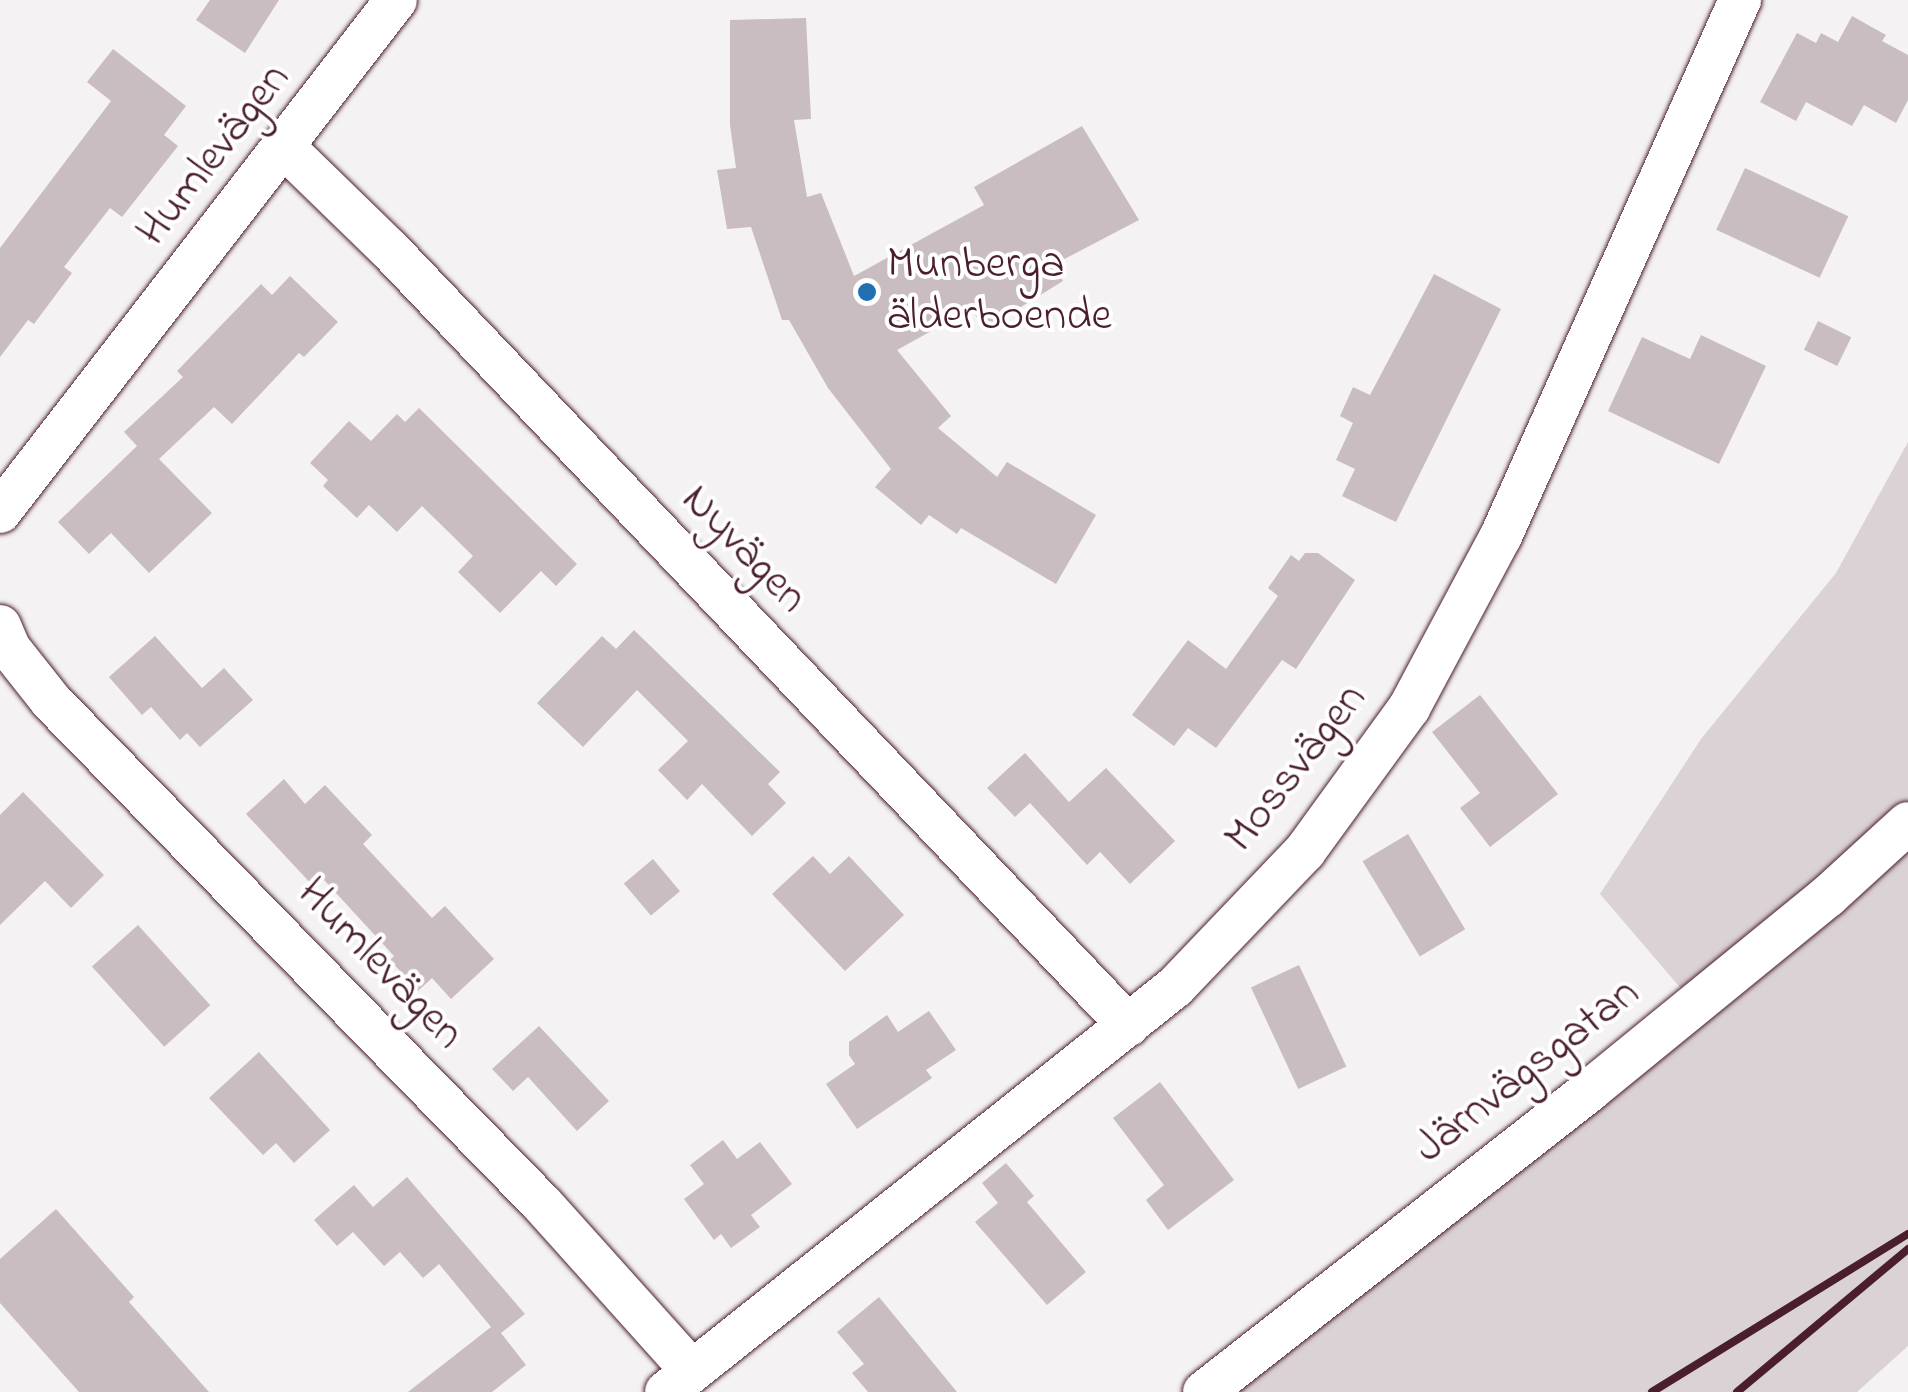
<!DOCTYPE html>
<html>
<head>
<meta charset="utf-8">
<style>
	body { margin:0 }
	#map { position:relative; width:1908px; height:1392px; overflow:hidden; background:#f4f2f2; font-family:"Indie Flower",sans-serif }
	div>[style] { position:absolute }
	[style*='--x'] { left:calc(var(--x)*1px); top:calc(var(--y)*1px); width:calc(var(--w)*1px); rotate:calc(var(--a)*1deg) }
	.green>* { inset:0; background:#dbd2d5 }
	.building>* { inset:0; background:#cabdc1; transform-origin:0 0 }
	.roads { filter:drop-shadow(0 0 2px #4a1f2b) drop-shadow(0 0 2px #4a1f2b) }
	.street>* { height:42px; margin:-21px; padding:0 21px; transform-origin:21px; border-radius:21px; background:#fff }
	.rail>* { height:8px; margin:-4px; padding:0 4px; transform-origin:4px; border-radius:4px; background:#4a1f2b }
	.dots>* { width:28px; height:28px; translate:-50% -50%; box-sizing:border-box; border:5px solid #fff; border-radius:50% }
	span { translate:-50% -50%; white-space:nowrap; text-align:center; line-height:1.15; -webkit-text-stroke:8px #fff; paint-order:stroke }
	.street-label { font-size:45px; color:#4a1f2b }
	.poi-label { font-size:45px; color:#4a1f2b }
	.left { translate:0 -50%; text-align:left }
</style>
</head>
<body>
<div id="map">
	<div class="green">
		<i style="clip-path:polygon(1908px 442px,1908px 1346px,1857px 1392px,1200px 1392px,1695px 1005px,1600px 894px,1701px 739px,1836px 573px)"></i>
	</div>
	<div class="building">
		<i style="clip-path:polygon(210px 0,279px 0,245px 53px,196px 20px)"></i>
		<i style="clip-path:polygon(1852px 16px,1886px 35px,1882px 41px,1908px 55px,1908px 100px,1896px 123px,1864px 105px,1852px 126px,1806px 102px,1796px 121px,1760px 102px,1797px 33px,1816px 43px,1821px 33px,1838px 42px)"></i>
		<i style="clip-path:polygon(806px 18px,811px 119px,794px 120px,807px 197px,821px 193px,854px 276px,984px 205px,974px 187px,1082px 126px,1139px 220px,1053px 265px,1063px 281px,985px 329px,971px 309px,897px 350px,951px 416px,938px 428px,997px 477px,1007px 462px,1096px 515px,1056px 584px,961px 528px,957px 534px,929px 515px,921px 525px,875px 487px,891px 469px,828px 388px,789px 320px,782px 320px,751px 227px,727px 229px,717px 170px,736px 168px,730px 125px,730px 20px)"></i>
		<i style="clip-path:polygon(113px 49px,186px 106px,164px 135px,178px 146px,122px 217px,110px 208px,64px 267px,72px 273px,34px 324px,28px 320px,0 357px,0 248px,111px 101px,87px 82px)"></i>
		<i style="left:1745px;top:168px;width:114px;height:68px;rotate:25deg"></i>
		<i style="clip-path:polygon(1434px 274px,1501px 309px,1396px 522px,1342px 496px,1355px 469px,1336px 460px,1353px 423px,1340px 416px,1353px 387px,1370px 395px)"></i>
		<i style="clip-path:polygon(290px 276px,338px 322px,304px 357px,299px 353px,232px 424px,214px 407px,159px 459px,212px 513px,149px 573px,111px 533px,89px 554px,58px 522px,137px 446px,124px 432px,183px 377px,177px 371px,261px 284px,272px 295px)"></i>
		<i style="left:1818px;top:321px;width:37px;height:32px;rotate:26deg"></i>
		<i style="clip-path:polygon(1701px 335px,1766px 366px,1719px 464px,1608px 411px,1642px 337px,1690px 359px)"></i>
		<i style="clip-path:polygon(419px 408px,577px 564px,556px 586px,541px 571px,500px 613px,458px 572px,473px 556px,422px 506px,397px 532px,369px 505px,357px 518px,323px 486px,328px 480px,310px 463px,349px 421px,371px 441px,397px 414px,405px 422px)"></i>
		<i style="clip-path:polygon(1305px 553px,1318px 553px,1355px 580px,1296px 669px,1282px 660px,1216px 748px,1188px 728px,1174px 746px,1132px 715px,1188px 640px,1226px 669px,1278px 596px,1268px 588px,1291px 555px,1299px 561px)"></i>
		<i style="clip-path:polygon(634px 630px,780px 772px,768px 784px,786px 803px,752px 836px,702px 784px,687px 800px,658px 770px,688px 741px,637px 690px,583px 747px,537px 703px,602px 636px,616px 649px)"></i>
		<i style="clip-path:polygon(155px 636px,202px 688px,224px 668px,253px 700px,200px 747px,187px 733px,180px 740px,151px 707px,142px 715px,109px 677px)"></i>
		<i style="clip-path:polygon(1480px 695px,1558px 794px,1490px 847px,1460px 808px,1480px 793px,1432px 732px)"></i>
		<i style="clip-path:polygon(1025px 753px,1069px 802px,1106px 768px,1175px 841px,1130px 884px,1100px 852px,1087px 865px,1030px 803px,1015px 817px,987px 788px)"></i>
		<i style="clip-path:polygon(284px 779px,305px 804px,325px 785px,372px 835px,363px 844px,432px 918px,445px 906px,494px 959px,451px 999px,432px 978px,418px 991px,390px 960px,394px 956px,324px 880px,315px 888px,246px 814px)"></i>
		<i style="clip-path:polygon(23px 792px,104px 875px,71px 908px,45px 881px,0 925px,0 815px)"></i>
		<i style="left:1408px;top:834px;width:111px;height:53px;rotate:59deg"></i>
		<i style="clip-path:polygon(813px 856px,830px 874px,849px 856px,904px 915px,845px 971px,772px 894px)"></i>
		<i style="left:653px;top:859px;width:42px;height:38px;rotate:50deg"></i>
		<i style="left:138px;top:925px;width:108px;height:62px;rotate:48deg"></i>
		<i style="left:1299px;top:965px;width:112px;height:53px;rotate:65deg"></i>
		<i style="clip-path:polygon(929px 1011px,956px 1050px,926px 1070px,932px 1078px,857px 1129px,826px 1084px,855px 1064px,849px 1055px,849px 1042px,887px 1015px,898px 1032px)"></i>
		<i style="clip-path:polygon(539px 1026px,609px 1101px,577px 1131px,528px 1077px,513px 1091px,492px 1069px)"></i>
		<i style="clip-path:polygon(259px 1052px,330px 1130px,294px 1163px,276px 1143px,263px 1155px,209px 1098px)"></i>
		<i style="clip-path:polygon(1160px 1082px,1234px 1180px,1168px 1230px,1146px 1200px,1164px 1185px,1113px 1118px)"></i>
		<i style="clip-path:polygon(723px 1140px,737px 1159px,760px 1142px,792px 1184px,751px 1215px,760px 1227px,731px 1248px,721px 1234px,714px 1240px,684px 1199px,704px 1184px,690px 1165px)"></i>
		<i style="clip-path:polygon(1006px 1163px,1034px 1196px,1027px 1202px,1086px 1272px,1047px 1305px,975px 1222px,998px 1203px,982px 1183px)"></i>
		<i style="clip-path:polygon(407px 1177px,525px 1314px,501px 1333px,526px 1365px,492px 1392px,408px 1392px,491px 1327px,439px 1264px,423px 1278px,400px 1252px,384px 1266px,353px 1232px,337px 1246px,314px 1220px,354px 1185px,373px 1207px)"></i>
		<i style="clip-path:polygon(56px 1209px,134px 1297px,129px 1302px,209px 1392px,79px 1392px,0 1303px,0 1259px)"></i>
		<i style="clip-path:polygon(879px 1297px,957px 1392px,868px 1392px,852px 1373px,864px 1364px,837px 1332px)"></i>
	</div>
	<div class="roads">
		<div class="street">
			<i style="--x:285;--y:148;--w:145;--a:44.2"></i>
			<i style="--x:389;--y:249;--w:1072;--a:46.4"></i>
			<i style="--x:0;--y:512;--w:647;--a:-52.28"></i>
			<i style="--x:0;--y:626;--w:25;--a:67"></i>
			<i style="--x:10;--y:649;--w:66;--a:51.7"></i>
			<i style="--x:51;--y:701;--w:704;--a:45.69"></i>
			<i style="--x:543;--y:1205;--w:223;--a:48.1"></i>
			<i style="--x:666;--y:1392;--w:650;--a:-38.51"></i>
			<i style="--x:1175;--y:987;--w:188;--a:-46.3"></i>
			<i style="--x:1305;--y:851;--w:177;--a:-54"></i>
			<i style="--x:1409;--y:708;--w:195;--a:-61.9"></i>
			<i style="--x:1501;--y:536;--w:587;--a:-65.97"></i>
			<i style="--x:1204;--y:1392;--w:489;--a:-38"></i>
			<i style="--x:1589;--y:1091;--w:308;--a:-39.2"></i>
			<i style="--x:1828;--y:896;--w:108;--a:-42.4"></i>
		</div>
	</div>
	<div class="rail">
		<i style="--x:1652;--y:1392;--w:301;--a:-31.7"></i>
		<i style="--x:1737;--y:1392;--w:223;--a:-39.9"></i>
	</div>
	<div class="dots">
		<i style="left:867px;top:292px;background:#1f6fb2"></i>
	</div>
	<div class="street-label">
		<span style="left:215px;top:156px;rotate:-52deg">Humlevägen</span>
		<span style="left:743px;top:550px;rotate:46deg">Nyvägen</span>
		<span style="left:1297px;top:769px;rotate:-52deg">Mossvägen</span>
		<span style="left:379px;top:965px;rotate:46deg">Humlevägen</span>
		<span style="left:1528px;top:1072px;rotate:-38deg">Järnvägsgatan</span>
	</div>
	<div class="poi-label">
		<span class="left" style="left:887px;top:292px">Munberga<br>älderboende</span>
	</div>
</div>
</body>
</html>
